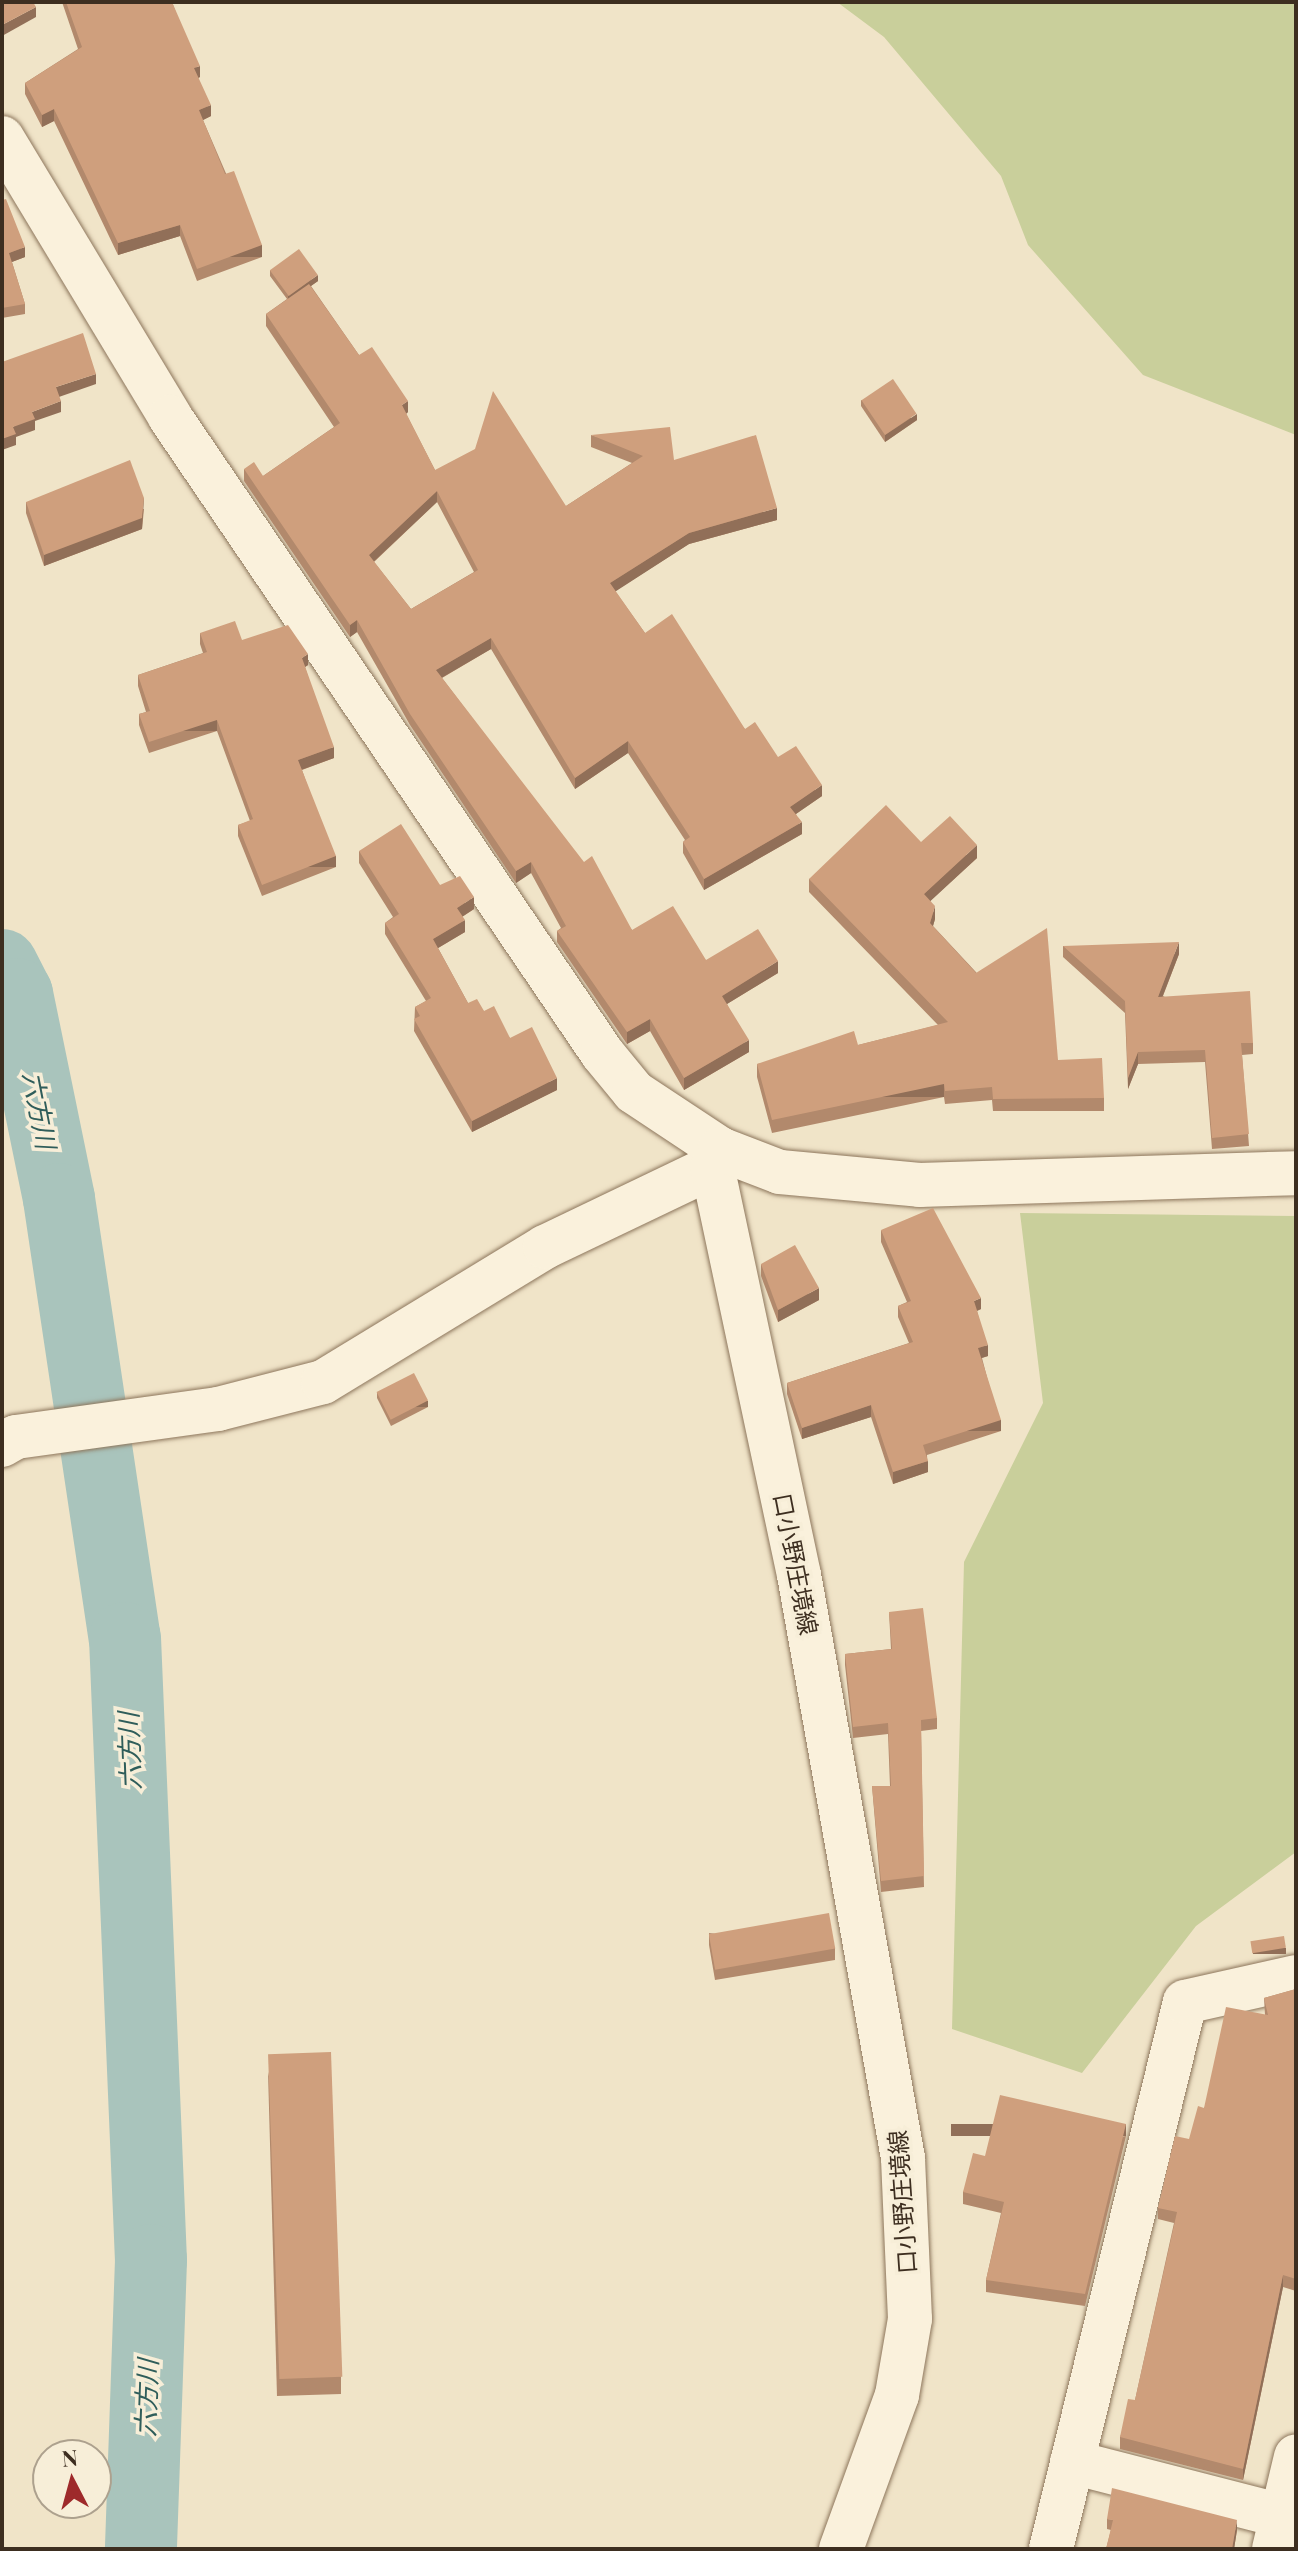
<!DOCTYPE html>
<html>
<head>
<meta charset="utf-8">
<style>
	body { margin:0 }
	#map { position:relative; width:1298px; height:2551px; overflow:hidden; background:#f0e4c8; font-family:"Playfair Display","Noto Sans JP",serif }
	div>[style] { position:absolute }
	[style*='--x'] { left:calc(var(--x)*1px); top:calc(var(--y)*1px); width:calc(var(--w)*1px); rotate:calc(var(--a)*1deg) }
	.green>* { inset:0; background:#c9cf9b }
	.river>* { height:72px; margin:-36px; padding:0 36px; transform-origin:36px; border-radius:36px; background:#a9c4bc }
	.roads { filter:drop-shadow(0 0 2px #8d765c) drop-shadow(0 0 2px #8d765c) }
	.minor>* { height:44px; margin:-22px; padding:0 22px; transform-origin:22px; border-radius:22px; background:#faf1dc }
	.tertiary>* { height:44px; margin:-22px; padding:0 22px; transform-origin:22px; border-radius:22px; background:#faf1dc }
	.secondary>* { height:44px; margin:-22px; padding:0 22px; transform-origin:22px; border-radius:22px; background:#faf1dc }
	.wall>* { inset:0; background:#b2896c }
	.shaded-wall>* { inset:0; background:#916f58; transform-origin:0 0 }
	.building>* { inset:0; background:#cf9f7d; transform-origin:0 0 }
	span { translate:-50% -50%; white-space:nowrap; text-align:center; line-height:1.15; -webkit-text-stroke:7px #f7eed8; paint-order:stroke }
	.street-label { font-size:24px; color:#3d2e20 }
	.water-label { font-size:26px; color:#2f5d5a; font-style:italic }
	.frame { position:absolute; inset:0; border:4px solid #3d2e20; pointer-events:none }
	.north { position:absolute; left:32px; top:2439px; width:80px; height:80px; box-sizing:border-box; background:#f7eed8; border:2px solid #ada18e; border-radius:50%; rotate:354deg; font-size:22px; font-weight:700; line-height:32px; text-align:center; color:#3d2e20 }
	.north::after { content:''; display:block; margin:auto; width:28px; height:36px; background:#9e2a2b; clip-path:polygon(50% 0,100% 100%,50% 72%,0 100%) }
</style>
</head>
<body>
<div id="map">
	<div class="green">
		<i style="clip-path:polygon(837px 2px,1296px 2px,1296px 435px,1143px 375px,1028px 245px,1001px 176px,884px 37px)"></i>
		<i style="clip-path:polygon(1020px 1213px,1296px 1216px,1296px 1852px,1196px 1926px,1082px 2073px,952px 2029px,964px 1562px,1043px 1403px)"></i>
	</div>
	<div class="river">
		<i style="--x:2;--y:965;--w:33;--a:63"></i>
		<i style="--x:17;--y:994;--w:209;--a:78.4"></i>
		<i style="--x:59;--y:1199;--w:444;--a:81.5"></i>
		<i style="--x:125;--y:1638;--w:623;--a:87.61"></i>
		<i style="--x:151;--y:2260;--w:289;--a:92"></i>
	</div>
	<div class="roads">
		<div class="minor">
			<i style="--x:2;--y:1445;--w:16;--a:-30"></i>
			<i style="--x:16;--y:1437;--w:204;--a:-7.9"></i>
			<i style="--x:218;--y:1409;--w:108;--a:-14.4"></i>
			<i style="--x:323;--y:1382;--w:260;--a:-31.3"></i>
			<i style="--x:545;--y:1247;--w:185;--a:-25.6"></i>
			<i style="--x:1072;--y:2462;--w:217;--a:14.4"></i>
			<i style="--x:1051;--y:2549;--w:563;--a:-76.24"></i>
			<i style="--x:1185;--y:2002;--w:114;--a:-12.7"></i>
			<i style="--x:1274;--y:2549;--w:95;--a:-76.6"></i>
		</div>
		<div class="tertiary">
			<i style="--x:2;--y:138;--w:326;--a:58.9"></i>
			<i style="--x:170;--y:417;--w:769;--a:55.81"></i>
			<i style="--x:602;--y:1053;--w:50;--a:50.6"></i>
			<i style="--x:634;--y:1092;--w:103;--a:33.5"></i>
		</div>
		<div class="secondary">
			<i style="--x:841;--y:2549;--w:164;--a:-70"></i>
			<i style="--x:897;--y:2395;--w:77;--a:-80.3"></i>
			<i style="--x:910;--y:2319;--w:161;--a:-92.5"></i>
			<i style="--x:903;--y:2158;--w:592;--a:-100.11"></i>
			<i style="--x:799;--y:1575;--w:417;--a:-102"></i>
			<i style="--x:712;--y:1167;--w:20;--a:-66"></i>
			<i style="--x:720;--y:1149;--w:64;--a:21"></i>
			<i style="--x:780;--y:1172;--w:140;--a:5.3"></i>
			<i style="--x:919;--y:1185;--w:377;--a:-1.8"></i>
		</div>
	</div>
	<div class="wall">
		<i style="clip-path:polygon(62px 2px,172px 2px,200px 77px,198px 78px,211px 116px,203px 120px,262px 257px,197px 281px,180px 236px,118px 255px,54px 121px,42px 127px,25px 94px,25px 83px,78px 49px)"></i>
		<i style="clip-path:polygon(2px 200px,25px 257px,12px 262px,25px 304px,25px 314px,2px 318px)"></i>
		<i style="clip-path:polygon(evenodd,270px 270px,318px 281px,311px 286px,359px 355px,408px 412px,406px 414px,435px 470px,566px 506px,632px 463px,591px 447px,591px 435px,674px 460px,777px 520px,689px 544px,615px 591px,645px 633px,745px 729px,822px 796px,796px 814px,802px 834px,704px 890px,683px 853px,683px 842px,685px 840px,628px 753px,575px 789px,491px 649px,442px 678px,632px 930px,706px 960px,778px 973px,727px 1004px,749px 1052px,684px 1090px,650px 1031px,627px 1044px,557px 942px,557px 931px,561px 928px,531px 873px,516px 883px,410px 725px,357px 632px,350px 637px,244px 481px,244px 469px,263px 476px,334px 427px,266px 326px,266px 314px,287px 299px,270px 276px,270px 270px,437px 502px,474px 572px,411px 609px,374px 562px,437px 502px)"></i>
		<i style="clip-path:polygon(861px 400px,917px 420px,885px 442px,861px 406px)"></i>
		<i style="clip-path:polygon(26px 502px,144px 509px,142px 529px,44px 566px,26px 513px)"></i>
		<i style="clip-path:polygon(200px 633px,242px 640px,308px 665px,305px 667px,334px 758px,302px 770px,336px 867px,262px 896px,238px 836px,238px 825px,250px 821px,217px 731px,149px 753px,139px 725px,139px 714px,146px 712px,138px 686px,138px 675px,203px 653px,200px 644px)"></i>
		<i style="clip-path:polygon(921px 842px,977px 858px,930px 901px,935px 919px,933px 926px,1058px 1060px,1104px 1098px,1104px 1111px,993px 1111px,992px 1100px,945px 1104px,944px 1097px,772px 1133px,757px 1077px,757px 1064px,858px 1045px,938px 1025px,809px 892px,809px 879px)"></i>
		<i style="clip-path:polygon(359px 851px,440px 885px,474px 909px,462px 917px,465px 932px,438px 948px,468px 1003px,484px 1011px,510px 1038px,557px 1090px,472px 1132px,414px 1031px,415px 1007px,426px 1001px,385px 934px,385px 923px,393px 917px,359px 863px)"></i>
		<i style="clip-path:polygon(1063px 946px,1179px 954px,1163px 996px,1253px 1043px,1253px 1054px,1242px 1055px,1249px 1146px,1212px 1149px,1205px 1062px,1138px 1064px,1128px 1089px,1125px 1013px,1063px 957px)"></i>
		<i style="clip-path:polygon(881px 1230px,981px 1309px,977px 1311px,988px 1356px,982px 1358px,1001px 1431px,927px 1455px,928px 1472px,893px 1484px,871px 1417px,802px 1439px,787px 1394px,787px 1383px,909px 1343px,898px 1317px,898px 1306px,907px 1302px,881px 1242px)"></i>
		<i style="clip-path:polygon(761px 1264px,819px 1300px,778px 1322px,761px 1276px)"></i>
		<i style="clip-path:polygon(377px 1392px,428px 1407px,391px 1426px,377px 1398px)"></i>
		<i style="clip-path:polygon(889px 1612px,937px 1718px,937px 1729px,921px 1731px,924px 1887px,881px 1892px,872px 1786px,890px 1786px,888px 1734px,853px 1738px,845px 1665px,845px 1654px,891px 1649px)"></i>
		<i style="clip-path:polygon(709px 1933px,835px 1948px,835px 1960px,715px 1980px,709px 1945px)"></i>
		<i style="clip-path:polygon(1296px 1989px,1296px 2291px,1283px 2287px,1243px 2480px,1120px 2449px,1120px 2437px,1135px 2400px,1174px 2223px,1158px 2219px,1158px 2208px,1204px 2108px,1265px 2015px,1264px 1998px)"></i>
		<i style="clip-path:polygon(268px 2072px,341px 2377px,341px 2394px,277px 2396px)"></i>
		<i style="clip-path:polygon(1126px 2136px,1085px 2306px,986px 2292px,986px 2280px,1001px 2213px,963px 2204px,963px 2192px,985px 2156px)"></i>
		<i style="clip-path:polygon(1107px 2519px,1237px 2530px,1234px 2549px,1106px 2549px,1111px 2530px,1107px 2529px)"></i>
	</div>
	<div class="shaded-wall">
		<i style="clip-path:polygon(36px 7px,36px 17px,2px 36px,2px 25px)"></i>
		<i style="clip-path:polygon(200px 66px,200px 77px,194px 80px,194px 68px)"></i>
		<i style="clip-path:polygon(211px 105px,211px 116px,199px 122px,199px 110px)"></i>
		<i style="clip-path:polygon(54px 109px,54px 121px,42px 127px,42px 115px)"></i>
		<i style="clip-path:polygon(180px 225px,180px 236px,118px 255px,118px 243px)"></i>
		<i style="left:262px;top:245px;width:12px;height:69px;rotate:90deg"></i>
		<i style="clip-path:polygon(25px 247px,25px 257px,9px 263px,9px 253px)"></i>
		<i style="clip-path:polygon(318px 275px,318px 281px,288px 302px,288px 296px)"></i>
		<i style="clip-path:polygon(96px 374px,96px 384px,56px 398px,56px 387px)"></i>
		<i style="clip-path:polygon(61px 401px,61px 412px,35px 421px,35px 430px,16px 437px,16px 445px,2px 450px,2px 439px,13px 427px,32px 412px)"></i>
		<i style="clip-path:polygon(408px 401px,408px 412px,402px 417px,402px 405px)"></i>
		<i style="clip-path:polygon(917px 414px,917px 420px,885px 442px,885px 435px)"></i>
		<i style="clip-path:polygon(437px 491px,437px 502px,369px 566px,369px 555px)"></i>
		<i style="clip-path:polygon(144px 498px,142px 529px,44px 566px,44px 555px)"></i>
		<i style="clip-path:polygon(777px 508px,777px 520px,689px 544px,610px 595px,610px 583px,689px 533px)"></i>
		<i style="clip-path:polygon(357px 620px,357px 632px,350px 637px,350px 625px)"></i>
		<i style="clip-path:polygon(491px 638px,491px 649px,436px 681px,436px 670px)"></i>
		<i style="clip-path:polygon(308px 654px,308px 665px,302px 669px,302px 658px)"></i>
		<i style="left:217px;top:720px;width:11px;height:71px;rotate:90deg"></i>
		<i style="clip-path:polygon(628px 741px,628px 753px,575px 789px,575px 778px)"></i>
		<i style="clip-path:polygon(334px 747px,334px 758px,298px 771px,298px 760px)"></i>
		<i style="clip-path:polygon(822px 785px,822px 796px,790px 818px,790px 807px)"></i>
		<i style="clip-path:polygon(802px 822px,802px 834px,704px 890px,704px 879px)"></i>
		<i style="clip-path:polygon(977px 845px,977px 858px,924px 907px,924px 894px)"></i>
		<i style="left:336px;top:856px;width:11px;height:79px;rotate:90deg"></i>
		<i style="clip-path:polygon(531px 862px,531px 873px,516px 883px,516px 871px)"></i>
		<i style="clip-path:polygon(474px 897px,474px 909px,457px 920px,457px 908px)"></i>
		<i style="clip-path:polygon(935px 906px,935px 919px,930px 936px,930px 923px)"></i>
		<i style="clip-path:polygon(465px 920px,465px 932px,433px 951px,433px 939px)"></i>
		<i style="clip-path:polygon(1179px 942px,1179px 954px,1158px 1008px,1158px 997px)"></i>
		<i style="clip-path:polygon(778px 961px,778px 973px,722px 1007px,722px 996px)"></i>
		<i style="clip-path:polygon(650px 1019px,650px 1031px,627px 1044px,627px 1032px)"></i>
		<i style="clip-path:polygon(749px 1040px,749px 1052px,684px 1090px,684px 1078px)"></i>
		<i style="clip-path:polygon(1138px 1052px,1138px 1064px,1128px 1089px,1128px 1078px)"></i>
		<i style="clip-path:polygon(557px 1078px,557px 1090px,472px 1132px,472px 1121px)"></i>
		<i style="left:944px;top:1084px;width:13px;height:176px;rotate:90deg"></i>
		<i style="clip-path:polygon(819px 1288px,819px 1300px,778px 1322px,778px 1310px)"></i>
		<i style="clip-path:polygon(981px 1298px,981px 1309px,974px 1312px,974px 1301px)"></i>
		<i style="clip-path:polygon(988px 1345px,988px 1356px,978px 1359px,978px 1348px)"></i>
		<i style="left:428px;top:1401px;width:6px;height:42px;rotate:90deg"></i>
		<i style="clip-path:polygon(871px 1405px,871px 1417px,802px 1439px,802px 1428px)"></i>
		<i style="left:1001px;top:1420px;width:11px;height:82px;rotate:90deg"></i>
		<i style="clip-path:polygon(928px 1461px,928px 1472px,893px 1484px,893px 1472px)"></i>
		<i style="left:1286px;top:1948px;width:6px;height:33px;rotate:90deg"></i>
		<i style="left:1126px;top:2124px;width:12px;height:175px;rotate:90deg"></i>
		<i style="clip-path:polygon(1283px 2275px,1283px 2287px,1243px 2480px,1243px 2469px)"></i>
		<i style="clip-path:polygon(1237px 2520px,1237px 2530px,1234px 2549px,1232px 2549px)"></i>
	</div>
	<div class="building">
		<i style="clip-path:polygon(2px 2px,33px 2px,36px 7px,2px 25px)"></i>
		<i style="clip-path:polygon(66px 2px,172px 2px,200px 66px,194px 68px,211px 105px,199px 110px,225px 174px,234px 171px,262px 245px,197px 269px,180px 225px,118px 243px,54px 109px,42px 115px,25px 83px,82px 47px)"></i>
		<i style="clip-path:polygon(6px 199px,25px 247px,9px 253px,25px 304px,2px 308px,2px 200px)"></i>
		<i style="left:299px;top:249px;width:32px;height:36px;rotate:54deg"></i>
		<i style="clip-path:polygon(evenodd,309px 284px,359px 355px,372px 347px,408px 401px,402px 405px,435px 470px,475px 449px,493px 391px,566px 506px,643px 456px,591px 435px,670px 427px,674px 460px,756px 435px,777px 508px,689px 533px,610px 583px,645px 633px,672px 614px,745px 729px,755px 722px,778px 757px,796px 746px,822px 785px,790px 807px,802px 822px,704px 879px,683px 842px,690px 837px,628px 741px,575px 778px,491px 638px,436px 670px,584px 862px,592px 856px,632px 930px,673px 906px,706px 960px,758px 929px,778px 961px,722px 996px,749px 1040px,684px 1078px,650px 1019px,627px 1032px,557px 931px,566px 926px,531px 862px,516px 871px,410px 714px,357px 620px,350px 625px,244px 469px,254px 462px,263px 476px,340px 423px,266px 314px,309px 284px,437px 491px,478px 570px,411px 609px,369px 555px,437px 491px)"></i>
		<i style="clip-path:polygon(83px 333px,96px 374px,56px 387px,61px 401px,32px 412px,35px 419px,13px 427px,16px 434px,2px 439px,2px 362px)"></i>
		<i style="left:893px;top:379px;width:42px;height:38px;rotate:56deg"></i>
		<i style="clip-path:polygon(130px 460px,144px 498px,142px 518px,44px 555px,26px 502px)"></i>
		<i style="clip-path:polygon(235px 621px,242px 640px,288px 625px,308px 654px,302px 658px,334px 747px,298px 760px,336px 856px,262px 885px,238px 825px,253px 819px,217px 720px,149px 742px,139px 714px,150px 711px,138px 675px,207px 652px,200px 633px)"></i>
		<i style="clip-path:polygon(886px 805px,921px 842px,950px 816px,977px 845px,924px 894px,935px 906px,930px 923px,976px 973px,1047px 928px,1058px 1060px,1102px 1058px,1104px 1098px,993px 1099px,992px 1087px,945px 1091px,944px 1084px,772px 1120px,757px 1064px,854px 1031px,858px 1045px,948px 1022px,809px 879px)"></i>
		<i style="clip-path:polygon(401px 824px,440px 885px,460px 876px,474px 897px,457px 908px,465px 920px,433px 939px,468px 1003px,477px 999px,484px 1011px,494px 1006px,510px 1038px,532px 1027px,557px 1078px,472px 1121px,414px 1019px,420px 1016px,415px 1007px,431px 998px,385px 923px,399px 914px,359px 851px)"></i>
		<i style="clip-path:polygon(1179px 942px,1158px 997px,1250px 991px,1253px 1043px,1241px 1043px,1249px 1134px,1212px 1138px,1205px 1050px,1138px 1052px,1128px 1078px,1125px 1001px,1063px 946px)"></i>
		<i style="clip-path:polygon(933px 1208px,981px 1298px,974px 1301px,988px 1345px,978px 1348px,1001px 1420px,923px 1445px,928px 1461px,893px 1472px,871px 1405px,802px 1428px,787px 1383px,913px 1342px,898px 1306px,911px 1301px,881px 1230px)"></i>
		<i style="clip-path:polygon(795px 1245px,819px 1288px,778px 1310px,761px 1264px)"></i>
		<i style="left:414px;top:1373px;width:31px;height:42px;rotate:63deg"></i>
		<i style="clip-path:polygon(923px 1608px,937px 1718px,921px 1720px,924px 1876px,881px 1881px,872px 1786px,891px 1786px,888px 1723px,853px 1727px,845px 1654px,892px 1649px,889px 1612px)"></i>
		<i style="left:829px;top:1913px;width:36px;height:122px;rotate:80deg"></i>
		<i style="left:1284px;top:1936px;width:12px;height:34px;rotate:81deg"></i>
		<i style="clip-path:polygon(1296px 1989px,1296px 2279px,1283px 2275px,1243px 2469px,1120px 2437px,1128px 2399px,1135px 2400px,1177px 2212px,1158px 2208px,1175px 2136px,1189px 2139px,1198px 2106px,1204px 2108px,1226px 2007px,1268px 2015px,1264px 1998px)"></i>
		<i style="left:331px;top:2052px;width:325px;height:63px;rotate:88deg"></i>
		<i style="clip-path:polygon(1000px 2095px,1126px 2124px,1085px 2294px,986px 2280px,1004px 2202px,963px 2192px,973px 2153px,985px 2156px)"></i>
		<i style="clip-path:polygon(1112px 2488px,1237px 2520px,1232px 2549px,1106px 2549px,1113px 2520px,1107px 2519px)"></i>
	</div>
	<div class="street-label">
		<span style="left:796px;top:1564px;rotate:79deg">口小野庄境線</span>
		<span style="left:902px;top:2202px;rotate:-94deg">口小野庄境線</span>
	</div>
	<div class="water-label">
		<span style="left:40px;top:1110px;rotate:79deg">六方川</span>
		<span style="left:129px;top:1751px;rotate:-92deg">六方川</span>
		<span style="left:146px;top:2398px;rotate:-88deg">六方川</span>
	</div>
	<div class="frame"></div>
	<div class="north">N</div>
</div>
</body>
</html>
